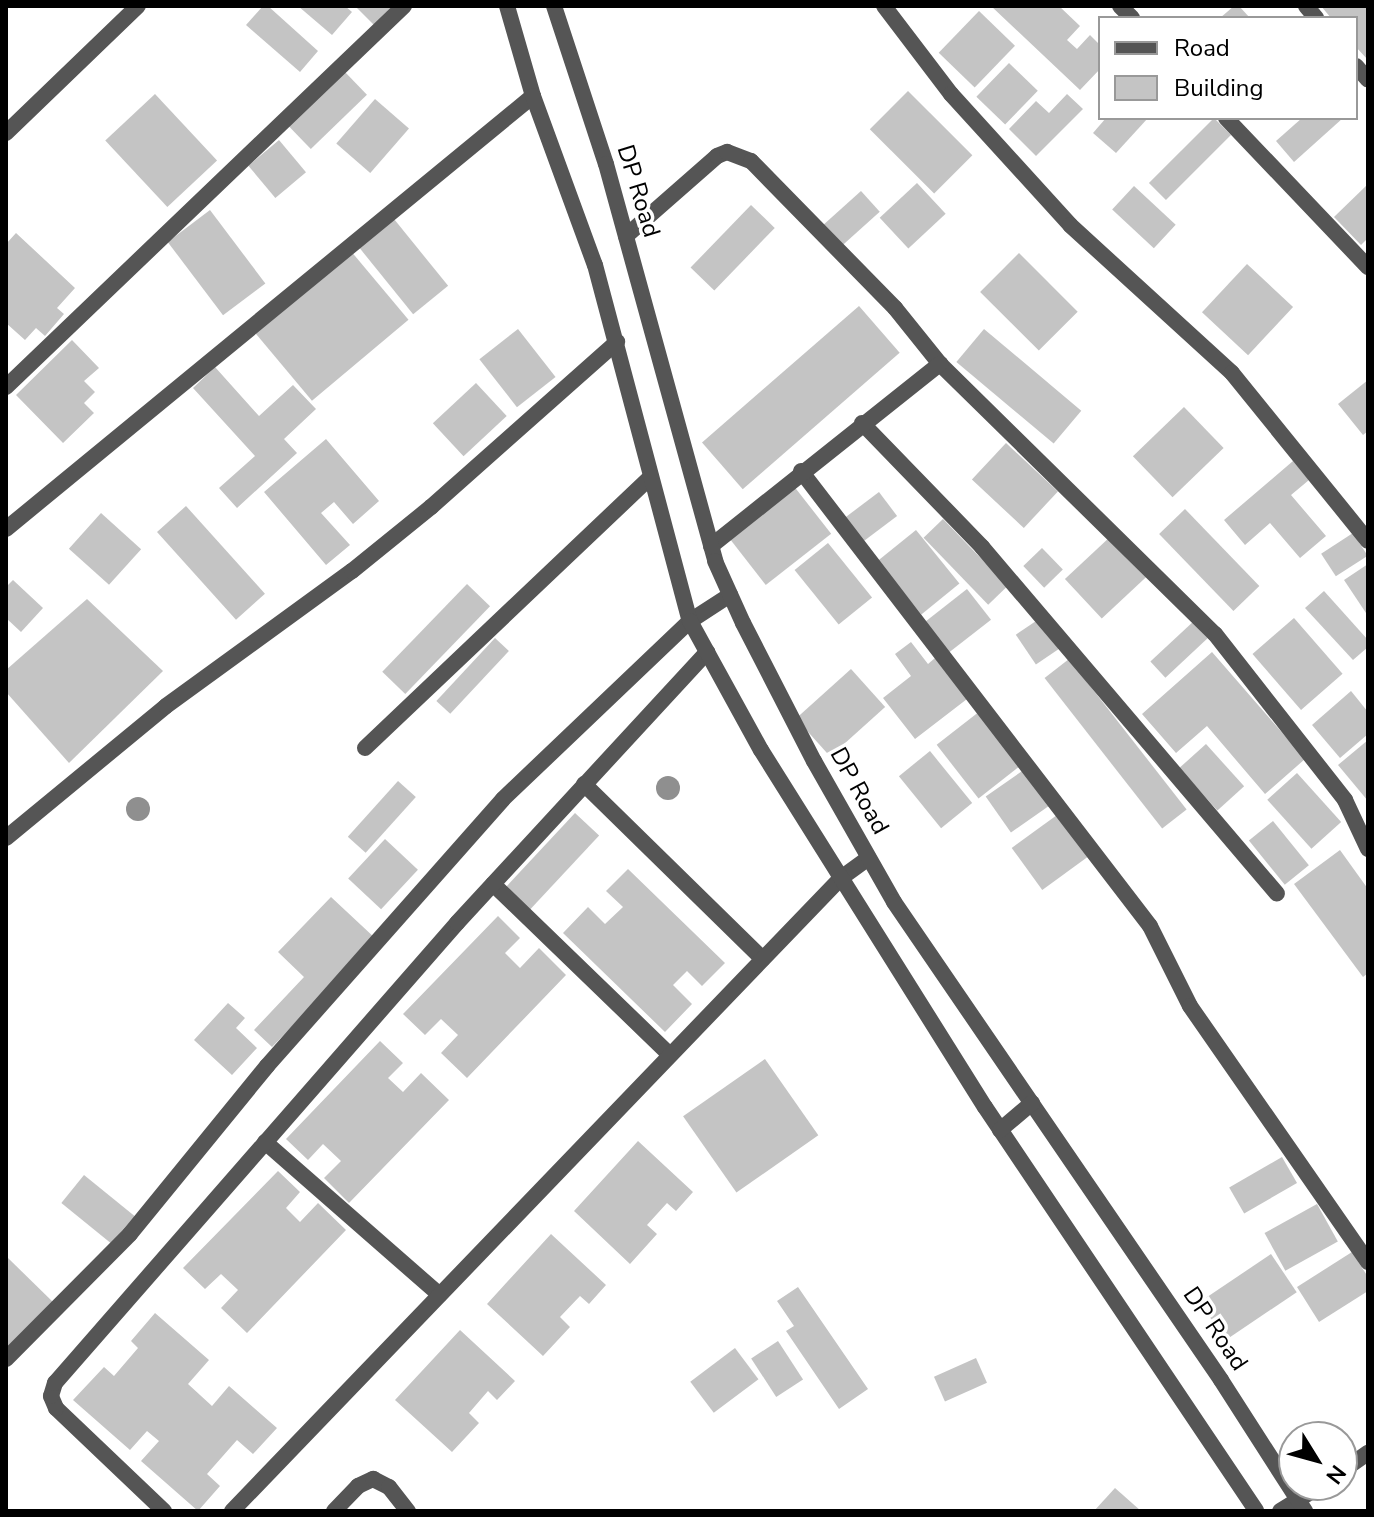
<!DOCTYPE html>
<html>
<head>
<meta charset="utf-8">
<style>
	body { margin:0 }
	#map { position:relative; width:1374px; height:1517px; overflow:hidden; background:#fff; font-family:"Nunito Sans",sans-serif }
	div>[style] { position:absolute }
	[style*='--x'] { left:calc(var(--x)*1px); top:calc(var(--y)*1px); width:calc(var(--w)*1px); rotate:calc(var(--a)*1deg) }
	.building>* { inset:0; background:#c4c4c4; transform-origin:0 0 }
	.service>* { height:16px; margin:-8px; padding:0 8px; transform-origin:8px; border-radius:8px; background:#555 }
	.minor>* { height:16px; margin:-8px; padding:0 8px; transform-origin:8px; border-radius:8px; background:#555 }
	.tertiary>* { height:16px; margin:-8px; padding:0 8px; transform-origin:8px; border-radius:8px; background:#555 }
	.trees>* { width:24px; height:24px; margin:-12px; border-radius:50%; background:#8f8f8f }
	span { translate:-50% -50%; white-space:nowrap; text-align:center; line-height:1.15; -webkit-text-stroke:7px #fff; paint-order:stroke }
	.street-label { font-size:24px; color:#000 }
	.frame { position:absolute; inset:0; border:8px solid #000; pointer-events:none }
	.legend { position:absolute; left:1098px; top:16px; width:260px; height:104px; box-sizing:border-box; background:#fff; border:2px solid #999; margin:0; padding:10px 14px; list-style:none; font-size:24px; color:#000 }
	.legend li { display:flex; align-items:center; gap:16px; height:40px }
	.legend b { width:40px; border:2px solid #999 }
	.north { position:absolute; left:1278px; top:1421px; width:80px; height:80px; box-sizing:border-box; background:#fff; border:2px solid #999; border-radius:50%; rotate:127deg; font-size:22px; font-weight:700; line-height:32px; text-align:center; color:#000 }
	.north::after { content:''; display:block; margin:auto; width:28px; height:36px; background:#000; clip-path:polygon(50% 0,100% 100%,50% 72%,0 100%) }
</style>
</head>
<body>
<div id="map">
	<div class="building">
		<i style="clip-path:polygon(263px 6px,268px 6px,318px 51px,300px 72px,246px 25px)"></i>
		<i style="clip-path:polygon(298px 6px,345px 6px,352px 12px,332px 35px)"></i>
		<i style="clip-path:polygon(355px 6px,398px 6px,377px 28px)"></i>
		<i style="clip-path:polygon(991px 6px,1059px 6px,1080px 26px,1067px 40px,1077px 49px,1090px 35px,1100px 45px,1100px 69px,1080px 90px)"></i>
		<i style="clip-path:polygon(1234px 6px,1239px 6px,1250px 18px,1220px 18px)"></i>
		<i style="clip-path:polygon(1321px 6px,1368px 6px,1368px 60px,1356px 47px,1356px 18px,1331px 18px)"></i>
		<i style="left:979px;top:11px;width:50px;height:58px;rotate:44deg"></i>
		<i style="left:1009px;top:63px;width:40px;height:47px;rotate:44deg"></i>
		<i style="left:344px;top:71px;width:33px;height:78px;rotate:46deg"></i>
		<i style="left:908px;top:91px;width:91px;height:54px;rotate:45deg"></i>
		<i style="left:155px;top:94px;width:91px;height:68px;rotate:47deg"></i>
		<i style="clip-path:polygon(1067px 94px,1083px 109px,1036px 156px,1009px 129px,1036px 101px,1049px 113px)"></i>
		<i style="left:375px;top:99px;width:45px;height:59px;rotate:41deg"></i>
		<i style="clip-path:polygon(1106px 118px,1148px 118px,1116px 153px,1093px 133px)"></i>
		<i style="left:1214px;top:118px;width:24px;height:92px;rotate:45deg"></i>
		<i style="clip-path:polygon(1302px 118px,1343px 118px,1294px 162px,1276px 141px)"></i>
		<i style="left:279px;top:140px;width:42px;height:40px;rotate:50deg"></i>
		<i style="left:917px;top:183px;width:42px;height:51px;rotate:47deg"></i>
		<i style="clip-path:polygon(1368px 184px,1368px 238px,1361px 245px,1334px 217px)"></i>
		<i style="left:1134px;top:186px;width:57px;height:32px;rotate:43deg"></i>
		<i style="left:861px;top:191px;width:28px;height:52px;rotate:48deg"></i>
		<i style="left:751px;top:205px;width:33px;height:87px;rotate:44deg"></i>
		<i style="left:210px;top:210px;width:92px;height:53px;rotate:53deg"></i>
		<i style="left:394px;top:219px;width:86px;height:45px;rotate:51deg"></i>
		<i style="clip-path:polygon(16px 233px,75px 288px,57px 308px,64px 314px,45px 336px,36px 328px,25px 340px,6px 323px,6px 244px)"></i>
		<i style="left:350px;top:250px;width:91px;height:126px;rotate:50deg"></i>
		<i style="left:1019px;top:253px;width:83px;height:55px;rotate:45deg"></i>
		<i style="left:1247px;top:264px;width:63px;height:66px;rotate:43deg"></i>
		<i style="left:859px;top:306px;width:62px;height:208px;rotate:49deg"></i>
		<i style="left:518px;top:329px;width:61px;height:49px;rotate:52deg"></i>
		<i style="left:984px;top:329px;width:127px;height:43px;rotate:40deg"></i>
		<i style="clip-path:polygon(72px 340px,99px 368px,84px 381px,95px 392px,84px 403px,94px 413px,63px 443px,16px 395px)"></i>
		<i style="clip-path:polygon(215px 367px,259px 416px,293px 385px,316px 409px,284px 439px,297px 453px,237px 508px,219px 488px,255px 456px,193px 388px)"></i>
		<i style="clip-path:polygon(1368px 380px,1368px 431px,1363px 435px,1338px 404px)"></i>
		<i style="left:476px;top:383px;width:45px;height:59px;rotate:47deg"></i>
		<i style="left:1184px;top:407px;width:57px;height:71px;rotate:46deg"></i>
		<i style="clip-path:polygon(326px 439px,379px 501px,353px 524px,334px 502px,321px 513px,350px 545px,326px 565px,264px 492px)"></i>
		<i style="left:1006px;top:443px;width:71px;height:50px;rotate:43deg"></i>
		<i style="clip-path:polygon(1293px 461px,1309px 480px,1291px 495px,1326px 536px,1300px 558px,1270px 523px,1245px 545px,1224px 520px)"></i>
		<i style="left:793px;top:485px;width:62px;height:83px;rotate:52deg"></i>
		<i style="left:879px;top:492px;width:30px;height:44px;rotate:53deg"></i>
		<i style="left:186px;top:506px;width:118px;height:39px;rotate:48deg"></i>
		<i style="left:1185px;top:509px;width:107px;height:36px;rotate:46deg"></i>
		<i style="left:101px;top:513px;width:54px;height:48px;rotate:42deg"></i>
		<i style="left:943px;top:519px;width:93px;height:27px;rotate:46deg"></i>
		<i style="left:916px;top:530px;width:69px;height:49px;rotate:51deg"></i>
		<i style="left:1353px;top:533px;width:27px;height:38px;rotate:57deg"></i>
		<i style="left:1111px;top:536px;width:54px;height:63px;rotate:47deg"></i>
		<i style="left:828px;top:543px;width:70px;height:43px;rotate:51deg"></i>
		<i style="left:1042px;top:548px;width:30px;height:26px;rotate:46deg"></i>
		<i style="clip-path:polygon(1368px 564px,1368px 616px,1344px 580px)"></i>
		<i style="clip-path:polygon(13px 580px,43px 608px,21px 632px,6px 618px,6px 587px)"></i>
		<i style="left:467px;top:584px;width:32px;height:122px;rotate:44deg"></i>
		<i style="left:967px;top:589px;width:39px;height:53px;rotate:52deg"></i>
		<i style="clip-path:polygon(1324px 591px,1368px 640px,1368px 647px,1353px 660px,1305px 608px)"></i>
		<i style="clip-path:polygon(87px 599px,163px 671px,69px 763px,6px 692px,6px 670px)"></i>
		<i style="left:1294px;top:618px;width:74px;height:55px;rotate:49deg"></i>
		<i style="left:1039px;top:619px;width:36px;height:28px;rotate:56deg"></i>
		<i style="left:1195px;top:620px;width:22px;height:61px;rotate:47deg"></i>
		<i style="left:495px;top:638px;width:19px;height:86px;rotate:43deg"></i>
		<i style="clip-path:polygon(911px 642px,928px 664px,935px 658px,967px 699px,915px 739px,883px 698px,911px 676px,895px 654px)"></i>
		<i style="clip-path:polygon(1212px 652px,1305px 759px,1265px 794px,1207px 726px,1176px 753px,1142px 714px)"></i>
		<i style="left:1069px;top:659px;width:191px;height:31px;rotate:52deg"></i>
		<i style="left:851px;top:669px;width:51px;height:74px;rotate:48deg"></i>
		<i style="clip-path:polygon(1351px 691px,1368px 712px,1368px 734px,1340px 758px,1312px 725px)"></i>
		<i style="left:980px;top:711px;width:68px;height:55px;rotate:52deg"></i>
		<i style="clip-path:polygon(1368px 740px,1368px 801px,1338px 765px)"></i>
		<i style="left:1206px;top:744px;width:57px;height:36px;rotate:48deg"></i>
		<i style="left:930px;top:751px;width:67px;height:40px;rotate:51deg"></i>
		<i style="left:1025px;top:769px;width:44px;height:48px;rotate:55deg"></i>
		<i style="left:1297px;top:773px;width:66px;height:40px;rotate:48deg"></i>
		<i style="left:398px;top:781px;width:24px;height:75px;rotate:42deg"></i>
		<i style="left:575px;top:813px;width:33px;height:105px;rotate:43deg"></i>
		<i style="left:1057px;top:815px;width:52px;height:56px;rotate:54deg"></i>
		<i style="left:1273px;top:821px;width:57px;height:31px;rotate:51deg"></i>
		<i style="left:385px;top:839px;width:45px;height:54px;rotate:43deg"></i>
		<i style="clip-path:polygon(1340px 850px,1368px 889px,1368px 973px,1363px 977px,1294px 884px)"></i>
		<i style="clip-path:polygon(628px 869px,725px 963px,702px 986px,687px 971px,673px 985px,692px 1004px,665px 1032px,563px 933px,588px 907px,605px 924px,623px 907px,606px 891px)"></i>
		<i style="clip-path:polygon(331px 897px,376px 939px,272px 1047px,254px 1030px,304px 977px,278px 952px)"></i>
		<i style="clip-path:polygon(498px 916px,520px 938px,505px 953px,520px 968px,539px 948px,566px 975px,467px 1078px,441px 1053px,458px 1035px,441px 1019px,425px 1035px,403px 1014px)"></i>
		<i style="clip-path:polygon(228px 1003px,245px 1018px,236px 1028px,257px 1048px,232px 1075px,194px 1040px)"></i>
		<i style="clip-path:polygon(380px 1041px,403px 1063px,388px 1078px,403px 1092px,421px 1073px,449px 1100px,349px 1203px,324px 1178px,341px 1161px,323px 1144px,308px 1160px,286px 1139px)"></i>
		<i style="left:765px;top:1059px;width:93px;height:100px;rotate:55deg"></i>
		<i style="clip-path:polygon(638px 1141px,693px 1192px,676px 1211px,667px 1203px,647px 1225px,657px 1234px,630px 1264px,574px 1211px)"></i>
		<i style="left:1282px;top:1157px;width:30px;height:61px;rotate:60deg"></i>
		<i style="clip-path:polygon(278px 1171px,300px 1192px,286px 1208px,300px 1222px,318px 1203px,346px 1230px,247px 1333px,221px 1308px,238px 1290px,221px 1274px,205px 1289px,183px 1268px)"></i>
		<i style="left:84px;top:1175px;width:67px;height:36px;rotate:39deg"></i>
		<i style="left:1317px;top:1204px;width:43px;height:60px;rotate:61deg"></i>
		<i style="clip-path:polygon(551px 1234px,606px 1285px,589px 1304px,580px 1296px,560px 1317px,570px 1327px,543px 1356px,487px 1304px)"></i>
		<i style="clip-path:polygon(1352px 1252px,1368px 1277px,1368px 1291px,1319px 1322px,1297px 1287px)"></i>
		<i style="left:1271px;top:1254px;width:46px;height:86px;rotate:56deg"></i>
		<i style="clip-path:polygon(8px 1258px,55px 1304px,6px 1354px,6px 1260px)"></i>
		<i style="clip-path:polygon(798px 1287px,868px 1389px,839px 1409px,786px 1331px,794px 1326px,777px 1301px)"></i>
		<i style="clip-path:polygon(155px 1313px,209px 1360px,188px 1384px,212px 1406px,229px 1386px,277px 1428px,253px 1454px,237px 1440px,207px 1474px,220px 1486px,198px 1511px,141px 1461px,159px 1441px,147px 1431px,130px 1450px,73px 1400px,104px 1367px,114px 1376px,138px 1348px,131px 1341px)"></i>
		<i style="clip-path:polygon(460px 1330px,515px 1381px,497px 1400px,488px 1391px,469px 1413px,479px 1423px,452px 1452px,395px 1400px)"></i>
		<i style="left:778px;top:1341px;width:46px;height:32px;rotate:57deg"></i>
		<i style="left:735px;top:1348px;width:39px;height:56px;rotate:53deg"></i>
		<i style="left:976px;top:1358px;width:27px;height:46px;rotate:66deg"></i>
		<i style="clip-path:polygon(1115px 1488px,1141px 1511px,1094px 1511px)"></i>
	</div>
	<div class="service">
		<i style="--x:6;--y:133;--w:183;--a:-43.9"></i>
		<i style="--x:6;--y:387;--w:551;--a:-43.75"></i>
		<i style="--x:365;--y:748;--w:394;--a:-43.5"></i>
		<i style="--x:6;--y:838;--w:207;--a:-39.5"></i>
		<i style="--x:166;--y:706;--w:230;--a:-36"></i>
		<i style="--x:352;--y:571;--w:102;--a:-39"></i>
		<i style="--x:431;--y:507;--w:249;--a:-41.6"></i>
		<i style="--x:334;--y:1511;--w:35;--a:-46"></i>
		<i style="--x:358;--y:1486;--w:17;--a:-25"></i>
		<i style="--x:373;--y:1479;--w:18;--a:27"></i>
		<i style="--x:389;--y:1487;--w:31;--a:52"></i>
	</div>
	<div class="minor">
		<i style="--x:884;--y:6;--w:111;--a:52.7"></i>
		<i style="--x:951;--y:94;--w:177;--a:47.7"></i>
		<i style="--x:1070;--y:225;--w:219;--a:42.4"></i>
		<i style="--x:1232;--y:373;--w:216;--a:51"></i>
		<i style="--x:1120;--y:6;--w:17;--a:45"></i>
		<i style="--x:1306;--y:6;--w:16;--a:50"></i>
		<i style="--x:1356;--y:66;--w:18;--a:49"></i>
		<i style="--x:1226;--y:118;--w:206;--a:46.4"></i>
		<i style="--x:626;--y:236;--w:121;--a:-41.3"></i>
		<i style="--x:717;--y:156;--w:11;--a:-22"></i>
		<i style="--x:727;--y:152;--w:26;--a:21"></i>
		<i style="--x:751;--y:161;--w:206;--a:45.6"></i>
		<i style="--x:895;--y:308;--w:72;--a:51.2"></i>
		<i style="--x:940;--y:364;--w:385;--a:44.5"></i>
		<i style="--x:1215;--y:634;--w:211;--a:51.9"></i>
		<i style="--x:1345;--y:800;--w:54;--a:64.9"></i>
		<i style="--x:862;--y:423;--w:173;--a:45.9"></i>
		<i style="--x:982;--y:547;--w:455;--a:49.6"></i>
		<i style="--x:801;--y:471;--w:573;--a:52.51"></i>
		<i style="--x:1150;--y:926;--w:89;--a:63.4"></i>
		<i style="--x:1190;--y:1006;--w:312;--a:55.2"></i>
		<i style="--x:6;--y:529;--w:682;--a:-39.41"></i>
		<i style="--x:711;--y:546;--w:293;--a:-38.5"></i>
		<i style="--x:584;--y:784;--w:250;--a:44.4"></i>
		<i style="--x:493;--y:884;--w:246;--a:44"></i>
		<i style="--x:265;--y:1142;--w:232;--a:41.2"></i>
		<i style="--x:6;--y:1359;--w:176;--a:-45.2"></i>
		<i style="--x:130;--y:1234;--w:217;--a:-50.8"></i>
		<i style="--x:267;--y:1066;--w:356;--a:-48.5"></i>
		<i style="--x:503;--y:799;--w:258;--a:-43.6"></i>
		<i style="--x:690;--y:621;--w:48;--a:-33"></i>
		<i style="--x:1342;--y:1471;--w:32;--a:-35"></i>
		<i style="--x:164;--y:1511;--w:149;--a:-136.4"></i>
		<i style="--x:56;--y:1408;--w:13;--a:-113"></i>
		<i style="--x:51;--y:1396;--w:14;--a:-73"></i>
		<i style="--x:55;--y:1383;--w:611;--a:-48.85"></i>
		<i style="--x:457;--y:923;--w:369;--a:-47.3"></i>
		<i style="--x:232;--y:1511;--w:878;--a:-46.11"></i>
		<i style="--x:841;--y:878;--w:34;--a:-36"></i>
		<i style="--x:1280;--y:1511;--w:49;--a:-31.8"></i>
	</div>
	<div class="tertiary">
		<i style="--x:507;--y:6;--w:94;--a:73.9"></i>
		<i style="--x:533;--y:96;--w:180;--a:69.9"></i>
		<i style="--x:595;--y:265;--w:368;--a:75.1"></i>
		<i style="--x:690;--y:621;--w:147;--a:61.2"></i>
		<i style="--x:761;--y:750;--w:421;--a:57.9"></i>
		<i style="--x:985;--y:1107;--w:486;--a:56.1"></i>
		<i style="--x:554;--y:6;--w:166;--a:71.8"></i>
		<i style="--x:606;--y:164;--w:412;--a:74.6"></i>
		<i style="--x:715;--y:561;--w:68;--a:65.7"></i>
		<i style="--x:743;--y:623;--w:155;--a:62.8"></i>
		<i style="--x:814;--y:761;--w:162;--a:60.4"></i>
		<i style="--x:894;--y:902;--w:579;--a:55.62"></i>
		<i style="--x:1221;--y:1380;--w:156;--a:57.3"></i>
		<i style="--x:1000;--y:1130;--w:42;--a:-40.2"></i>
	</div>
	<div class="trees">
		<i style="left:668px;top:788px"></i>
		<i style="left:138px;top:809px"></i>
	</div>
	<div class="street-label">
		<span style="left:638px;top:191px;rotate:73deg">DP Road</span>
		<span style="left:859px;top:791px;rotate:61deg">DP Road</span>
		<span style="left:1215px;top:1329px;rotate:56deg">DP Road</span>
	</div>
	<div class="frame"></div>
	<ul class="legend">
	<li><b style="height:10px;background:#555"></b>Road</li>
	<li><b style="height:22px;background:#c4c4c4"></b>Building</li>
	</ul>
	<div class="north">N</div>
</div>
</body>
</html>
